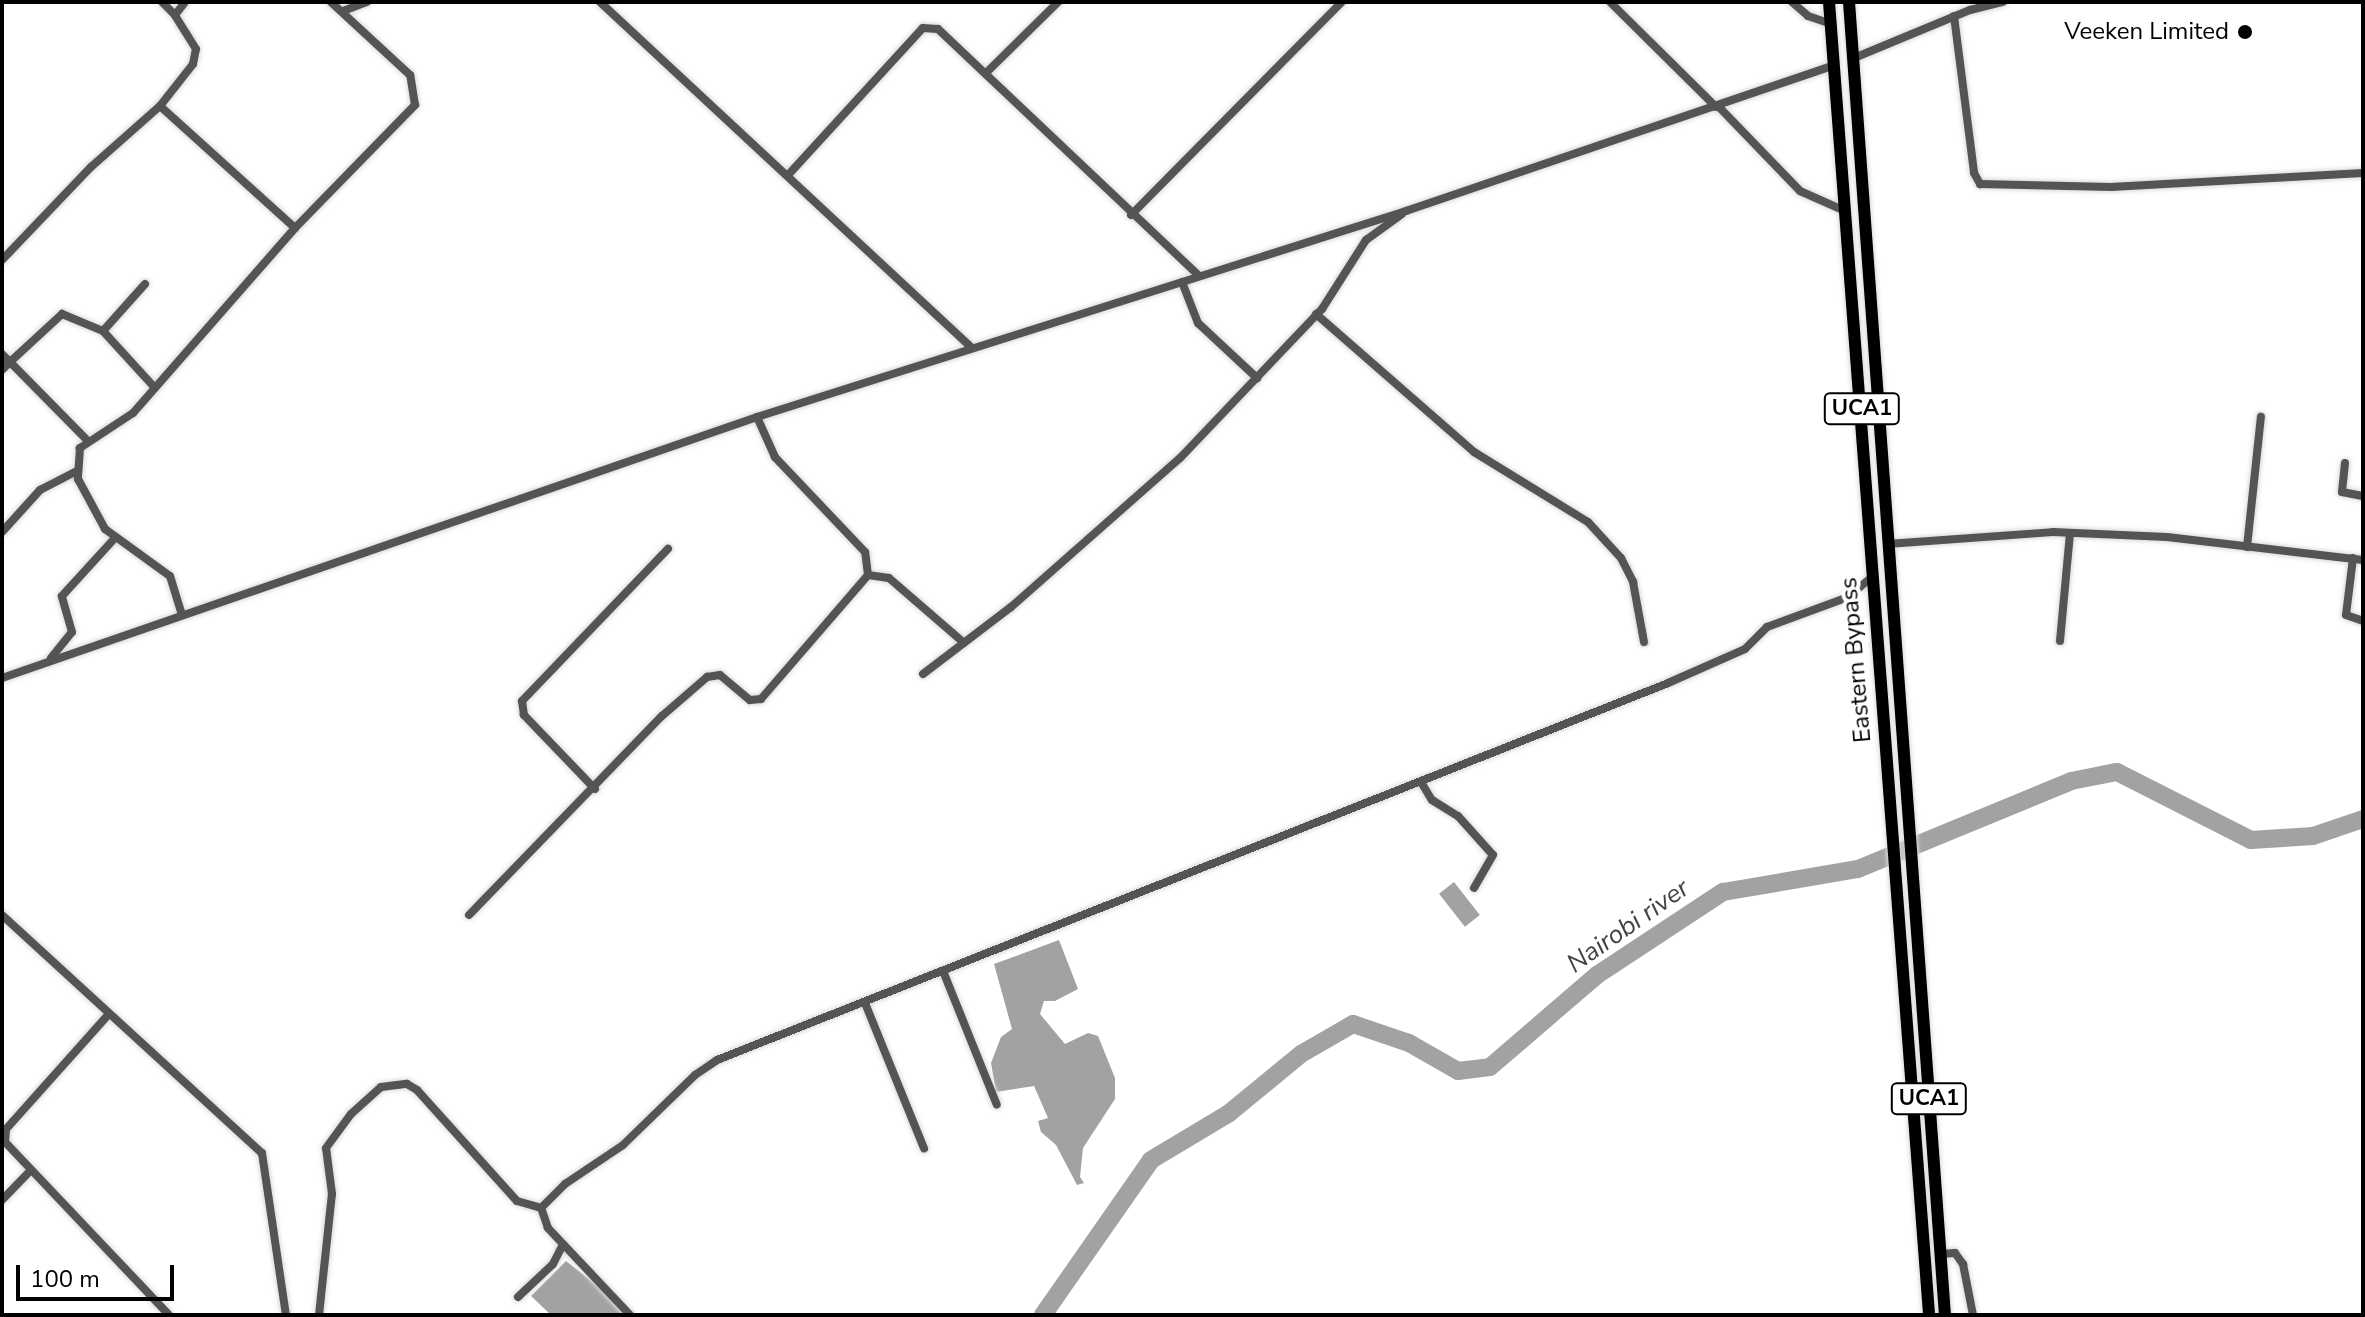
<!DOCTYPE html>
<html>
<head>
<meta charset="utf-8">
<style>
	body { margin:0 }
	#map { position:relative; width:2365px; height:1317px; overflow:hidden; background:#fff; font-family:"Nunito Sans",sans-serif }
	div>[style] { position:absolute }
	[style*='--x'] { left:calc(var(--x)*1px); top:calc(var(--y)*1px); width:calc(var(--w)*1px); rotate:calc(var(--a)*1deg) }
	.water>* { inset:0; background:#a2a2a2; transform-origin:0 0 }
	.river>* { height:18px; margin:-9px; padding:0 9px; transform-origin:9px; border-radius:9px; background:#a2a2a2 }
	.roads { filter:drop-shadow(0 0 2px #dbdbdb) drop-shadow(0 0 2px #dbdbdb) }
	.street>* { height:8px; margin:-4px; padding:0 4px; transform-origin:4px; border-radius:4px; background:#545454 }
	.primary>* { height:12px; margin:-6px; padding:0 6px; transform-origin:6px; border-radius:6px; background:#000 }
	.dots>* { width:22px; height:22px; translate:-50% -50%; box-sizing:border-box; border:4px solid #fff; border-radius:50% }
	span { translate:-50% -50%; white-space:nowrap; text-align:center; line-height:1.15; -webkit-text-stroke:8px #fff; paint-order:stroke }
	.shield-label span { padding:2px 6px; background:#fff; border:2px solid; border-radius:6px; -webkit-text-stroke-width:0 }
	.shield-label { font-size:22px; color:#000; font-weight:700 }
	.poi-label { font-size:24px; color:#000 }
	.right { translate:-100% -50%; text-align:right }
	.street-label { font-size:24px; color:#000 }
	.water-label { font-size:26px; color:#434343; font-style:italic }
	.frame { position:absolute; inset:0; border:4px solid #000; pointer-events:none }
	.scale { position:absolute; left:16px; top:1265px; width:158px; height:36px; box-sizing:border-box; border:4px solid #000; border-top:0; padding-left:10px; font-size:24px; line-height:28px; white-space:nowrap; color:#000; -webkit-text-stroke:6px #fff; paint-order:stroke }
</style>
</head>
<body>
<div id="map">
	<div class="water">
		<i style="left:1454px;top:882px;width:42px;height:19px;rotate:52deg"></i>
		<i style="clip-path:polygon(1059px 940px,1078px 989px,1055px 1001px,1044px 1001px,1040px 1014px,1065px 1044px,1088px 1033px,1098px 1036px,1115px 1078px,1115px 1099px,1083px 1148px,1080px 1177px,1084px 1183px,1077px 1185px,1056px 1145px,1041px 1132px,1038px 1121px,1048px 1118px,1034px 1086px,996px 1092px,991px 1063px,1001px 1037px,1012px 1029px,994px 964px)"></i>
		<i style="clip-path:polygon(566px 1261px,598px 1286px,623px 1315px,551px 1315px,531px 1296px)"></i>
	</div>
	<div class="river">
		<i style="--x:1043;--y:1315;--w:189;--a:-55.1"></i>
		<i style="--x:1151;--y:1160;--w:90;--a:-30.9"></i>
		<i style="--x:1228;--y:1114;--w:94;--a:-39.4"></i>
		<i style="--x:1301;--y:1054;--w:60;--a:-30"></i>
		<i style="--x:1353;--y:1024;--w:59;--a:18.7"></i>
		<i style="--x:1409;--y:1043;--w:56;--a:29.7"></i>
		<i style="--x:1458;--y:1071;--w:32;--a:-7"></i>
		<i style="--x:1490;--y:1067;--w:141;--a:-40.7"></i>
		<i style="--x:1597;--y:975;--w:151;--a:-33.4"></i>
		<i style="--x:1723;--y:892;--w:137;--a:-9.7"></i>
		<i style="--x:1858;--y:869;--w:230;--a:-22.4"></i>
		<i style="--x:2071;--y:781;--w:47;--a:-11.1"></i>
		<i style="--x:2117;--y:772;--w:150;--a:26.9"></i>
		<i style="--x:2251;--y:840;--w:62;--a:-3.7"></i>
		<i style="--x:2313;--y:836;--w:53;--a:-18.8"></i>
	</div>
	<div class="roads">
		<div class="street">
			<i style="--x:162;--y:2;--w:18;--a:45"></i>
			<i style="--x:600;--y:2;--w:508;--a:42.93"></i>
			<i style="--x:1610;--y:2;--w:149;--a:44.7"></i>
			<i style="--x:1792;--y:2;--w:21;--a:41"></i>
			<i style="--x:1808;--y:16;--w:24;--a:19"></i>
			<i style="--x:343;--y:11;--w:26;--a:-21"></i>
			<i style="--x:1954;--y:16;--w:158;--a:82.7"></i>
			<i style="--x:1974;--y:173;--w:13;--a:61"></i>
			<i style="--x:1980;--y:184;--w:131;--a:1.3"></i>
			<i style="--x:2111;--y:187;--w:252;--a:-3.2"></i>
			<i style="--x:1854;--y:58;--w:126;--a:-22.5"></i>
			<i style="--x:1970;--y:10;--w:34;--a:-14"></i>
			<i style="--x:987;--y:72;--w:100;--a:-44.6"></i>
			<i style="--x:160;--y:106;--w:182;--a:42.1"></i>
			<i style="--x:295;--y:228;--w:246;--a:131.2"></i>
			<i style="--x:133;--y:413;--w:64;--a:146.6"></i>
			<i style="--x:80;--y:448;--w:31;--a:94"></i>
			<i style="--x:78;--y:479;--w:57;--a:61.6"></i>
			<i style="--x:105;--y:529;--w:80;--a:35.9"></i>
			<i style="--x:170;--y:576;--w:41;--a:72.9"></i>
			<i style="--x:1718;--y:106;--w:118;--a:46"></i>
			<i style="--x:1800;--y:191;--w:49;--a:24"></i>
			<i style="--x:789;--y:174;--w:198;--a:-47.5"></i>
			<i style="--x:923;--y:28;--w:15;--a:4"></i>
			<i style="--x:938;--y:29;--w:359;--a:43.4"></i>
			<i style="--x:1131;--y:215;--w:300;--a:-45.3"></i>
			<i style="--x:295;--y:228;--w:172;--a:-45.7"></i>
			<i style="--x:415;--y:105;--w:30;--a:-99"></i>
			<i style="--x:410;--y:75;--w:108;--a:-137.3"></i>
			<i style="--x:2;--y:260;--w:129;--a:-46.3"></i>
			<i style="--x:91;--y:167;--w:92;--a:-41.5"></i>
			<i style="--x:160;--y:106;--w:53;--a:-51.8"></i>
			<i style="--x:193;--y:64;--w:15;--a:-79"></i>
			<i style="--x:196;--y:49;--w:40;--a:-122"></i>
			<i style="--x:175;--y:15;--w:16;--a:-52"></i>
			<i style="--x:1182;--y:282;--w:44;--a:68.7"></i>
			<i style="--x:1198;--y:323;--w:81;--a:43"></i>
			<i style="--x:1316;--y:314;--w:210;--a:41.1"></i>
			<i style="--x:1474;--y:452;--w:134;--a:31.6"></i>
			<i style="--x:1588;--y:522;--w:49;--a:47.5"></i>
			<i style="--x:1621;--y:558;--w:27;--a:63"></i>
			<i style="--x:1633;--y:582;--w:61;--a:79.6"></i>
			<i style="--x:103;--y:331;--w:77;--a:47.6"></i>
			<i style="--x:2;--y:354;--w:11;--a:45"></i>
			<i style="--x:10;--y:362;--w:11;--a:135"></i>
			<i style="--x:86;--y:439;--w:108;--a:-134.6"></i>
			<i style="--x:10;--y:362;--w:71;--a:-42.7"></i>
			<i style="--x:62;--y:314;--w:44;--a:22.5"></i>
			<i style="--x:103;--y:331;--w:63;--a:-48.2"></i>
			<i style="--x:2345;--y:463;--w:29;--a:96"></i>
			<i style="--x:2342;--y:492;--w:21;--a:11"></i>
			<i style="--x:2;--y:532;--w:57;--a:-47.9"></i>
			<i style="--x:40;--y:490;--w:42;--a:-27.2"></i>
			<i style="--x:1887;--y:544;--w:166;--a:-4.1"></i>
			<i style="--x:2053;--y:532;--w:114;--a:2.5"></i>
			<i style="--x:2167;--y:537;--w:197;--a:6.7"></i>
			<i style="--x:2247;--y:547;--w:131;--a:-83.9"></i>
			<i style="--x:2353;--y:558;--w:57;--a:97"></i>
			<i style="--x:2346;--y:615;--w:18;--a:19"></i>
			<i style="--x:868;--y:575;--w:21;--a:8"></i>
			<i style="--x:889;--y:578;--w:99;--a:40.9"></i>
			<i style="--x:2060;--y:641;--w:108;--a:-84.7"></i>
			<i style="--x:51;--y:658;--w:33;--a:-51"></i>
			<i style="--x:72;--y:632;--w:37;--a:-106"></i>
			<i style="--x:62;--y:596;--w:79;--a:-47.6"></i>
			<i style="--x:923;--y:674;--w:111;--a:-37.3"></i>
			<i style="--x:1011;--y:607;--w:225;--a:-41.4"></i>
			<i style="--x:1180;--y:458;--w:206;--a:-46.4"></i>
			<i style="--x:1322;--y:309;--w:82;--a:-57.5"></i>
			<i style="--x:1366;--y:240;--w:44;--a:-35.8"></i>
			<i style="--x:2;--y:678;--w:799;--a:-19.07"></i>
			<i style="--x:757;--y:417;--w:681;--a:-17.61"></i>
			<i style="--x:1406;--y:211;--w:451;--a:-18.8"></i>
			<i style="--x:1421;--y:782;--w:21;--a:59"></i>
			<i style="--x:1432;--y:800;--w:31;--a:32"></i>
			<i style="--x:1458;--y:816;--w:52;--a:48.1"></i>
			<i style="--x:1493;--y:855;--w:38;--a:120"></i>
			<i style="--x:595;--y:789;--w:103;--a:-133.8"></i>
			<i style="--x:524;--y:715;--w:14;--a:-98"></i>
			<i style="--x:522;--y:701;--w:211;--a:-46.2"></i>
			<i style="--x:2;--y:915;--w:352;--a:42.5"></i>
			<i style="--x:262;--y:1153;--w:164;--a:81.6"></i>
			<i style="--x:469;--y:915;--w:277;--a:-45.9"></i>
			<i style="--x:662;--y:716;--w:60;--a:-40.9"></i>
			<i style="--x:707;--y:677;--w:13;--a:-9"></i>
			<i style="--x:720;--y:675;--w:39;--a:40"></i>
			<i style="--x:750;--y:700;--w:11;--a:-5"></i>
			<i style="--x:761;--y:699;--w:164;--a:-49.2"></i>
			<i style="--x:868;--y:575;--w:23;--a:-97"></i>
			<i style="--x:865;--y:552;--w:131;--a:-133.5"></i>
			<i style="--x:775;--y:457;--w:44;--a:-114.2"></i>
			<i style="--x:943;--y:971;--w:144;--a:68.1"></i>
			<i style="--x:865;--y:1003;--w:157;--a:67.9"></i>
			<i style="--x:108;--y:1015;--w:153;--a:131.8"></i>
			<i style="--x:6;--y:1129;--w:13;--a:94"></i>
			<i style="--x:5;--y:1142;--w:238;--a:46.5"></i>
			<i style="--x:2;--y:1200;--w:39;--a:-46"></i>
			<i style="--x:1940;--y:1254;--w:15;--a:-4"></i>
			<i style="--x:1955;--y:1253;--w:14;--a:54"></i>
			<i style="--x:1963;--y:1264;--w:52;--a:78.9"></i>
			<i style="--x:518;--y:1297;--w:48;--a:-43.3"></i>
			<i style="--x:553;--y:1264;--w:22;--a:-63"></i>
			<i style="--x:319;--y:1315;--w:122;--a:-83.9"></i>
			<i style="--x:332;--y:1194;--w:46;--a:-97.4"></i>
			<i style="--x:326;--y:1148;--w:42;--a:-53.7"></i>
			<i style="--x:351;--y:1114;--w:40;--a:-42"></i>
			<i style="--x:381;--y:1087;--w:26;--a:-7"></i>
			<i style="--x:407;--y:1084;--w:12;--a:31"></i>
			<i style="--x:417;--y:1090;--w:149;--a:48"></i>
			<i style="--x:517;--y:1201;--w:25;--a:16"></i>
			<i style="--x:630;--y:1315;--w:120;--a:-133.3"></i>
			<i style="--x:548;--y:1228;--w:21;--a:-109"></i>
			<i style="--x:541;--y:1208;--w:34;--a:-45"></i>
			<i style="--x:565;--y:1184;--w:70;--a:-33.9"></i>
			<i style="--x:623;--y:1145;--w:100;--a:-44.2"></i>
			<i style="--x:695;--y:1075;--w:27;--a:-34"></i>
			<i style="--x:717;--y:1060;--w:1023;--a:-21.62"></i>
			<i style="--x:1668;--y:683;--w:84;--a:-23.8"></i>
			<i style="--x:1745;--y:649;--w:31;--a:-45"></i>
			<i style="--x:1767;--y:627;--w:86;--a:-20.3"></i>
			<i style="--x:1848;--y:597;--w:30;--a:-40"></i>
		</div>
		<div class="primary">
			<i style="--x:1829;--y:2;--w:1317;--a:85.64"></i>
			<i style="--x:1849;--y:2;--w:1317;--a:85.82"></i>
		</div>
	</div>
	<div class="dots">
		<i style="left:2245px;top:32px;background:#000"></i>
	</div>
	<div class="shield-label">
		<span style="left:1862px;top:409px">UCA1</span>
		<span style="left:1929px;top:1099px">UCA1</span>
	</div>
	<div class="poi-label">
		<span class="right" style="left:2229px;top:32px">Veeken Limited</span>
	</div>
	<div class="street-label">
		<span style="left:1856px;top:660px;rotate:-95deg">Eastern Bypass</span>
	</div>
	<div class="water-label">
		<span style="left:1628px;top:926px;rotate:-35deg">Nairobi river</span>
	</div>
	<div class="frame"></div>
	<div class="scale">100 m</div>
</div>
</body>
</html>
